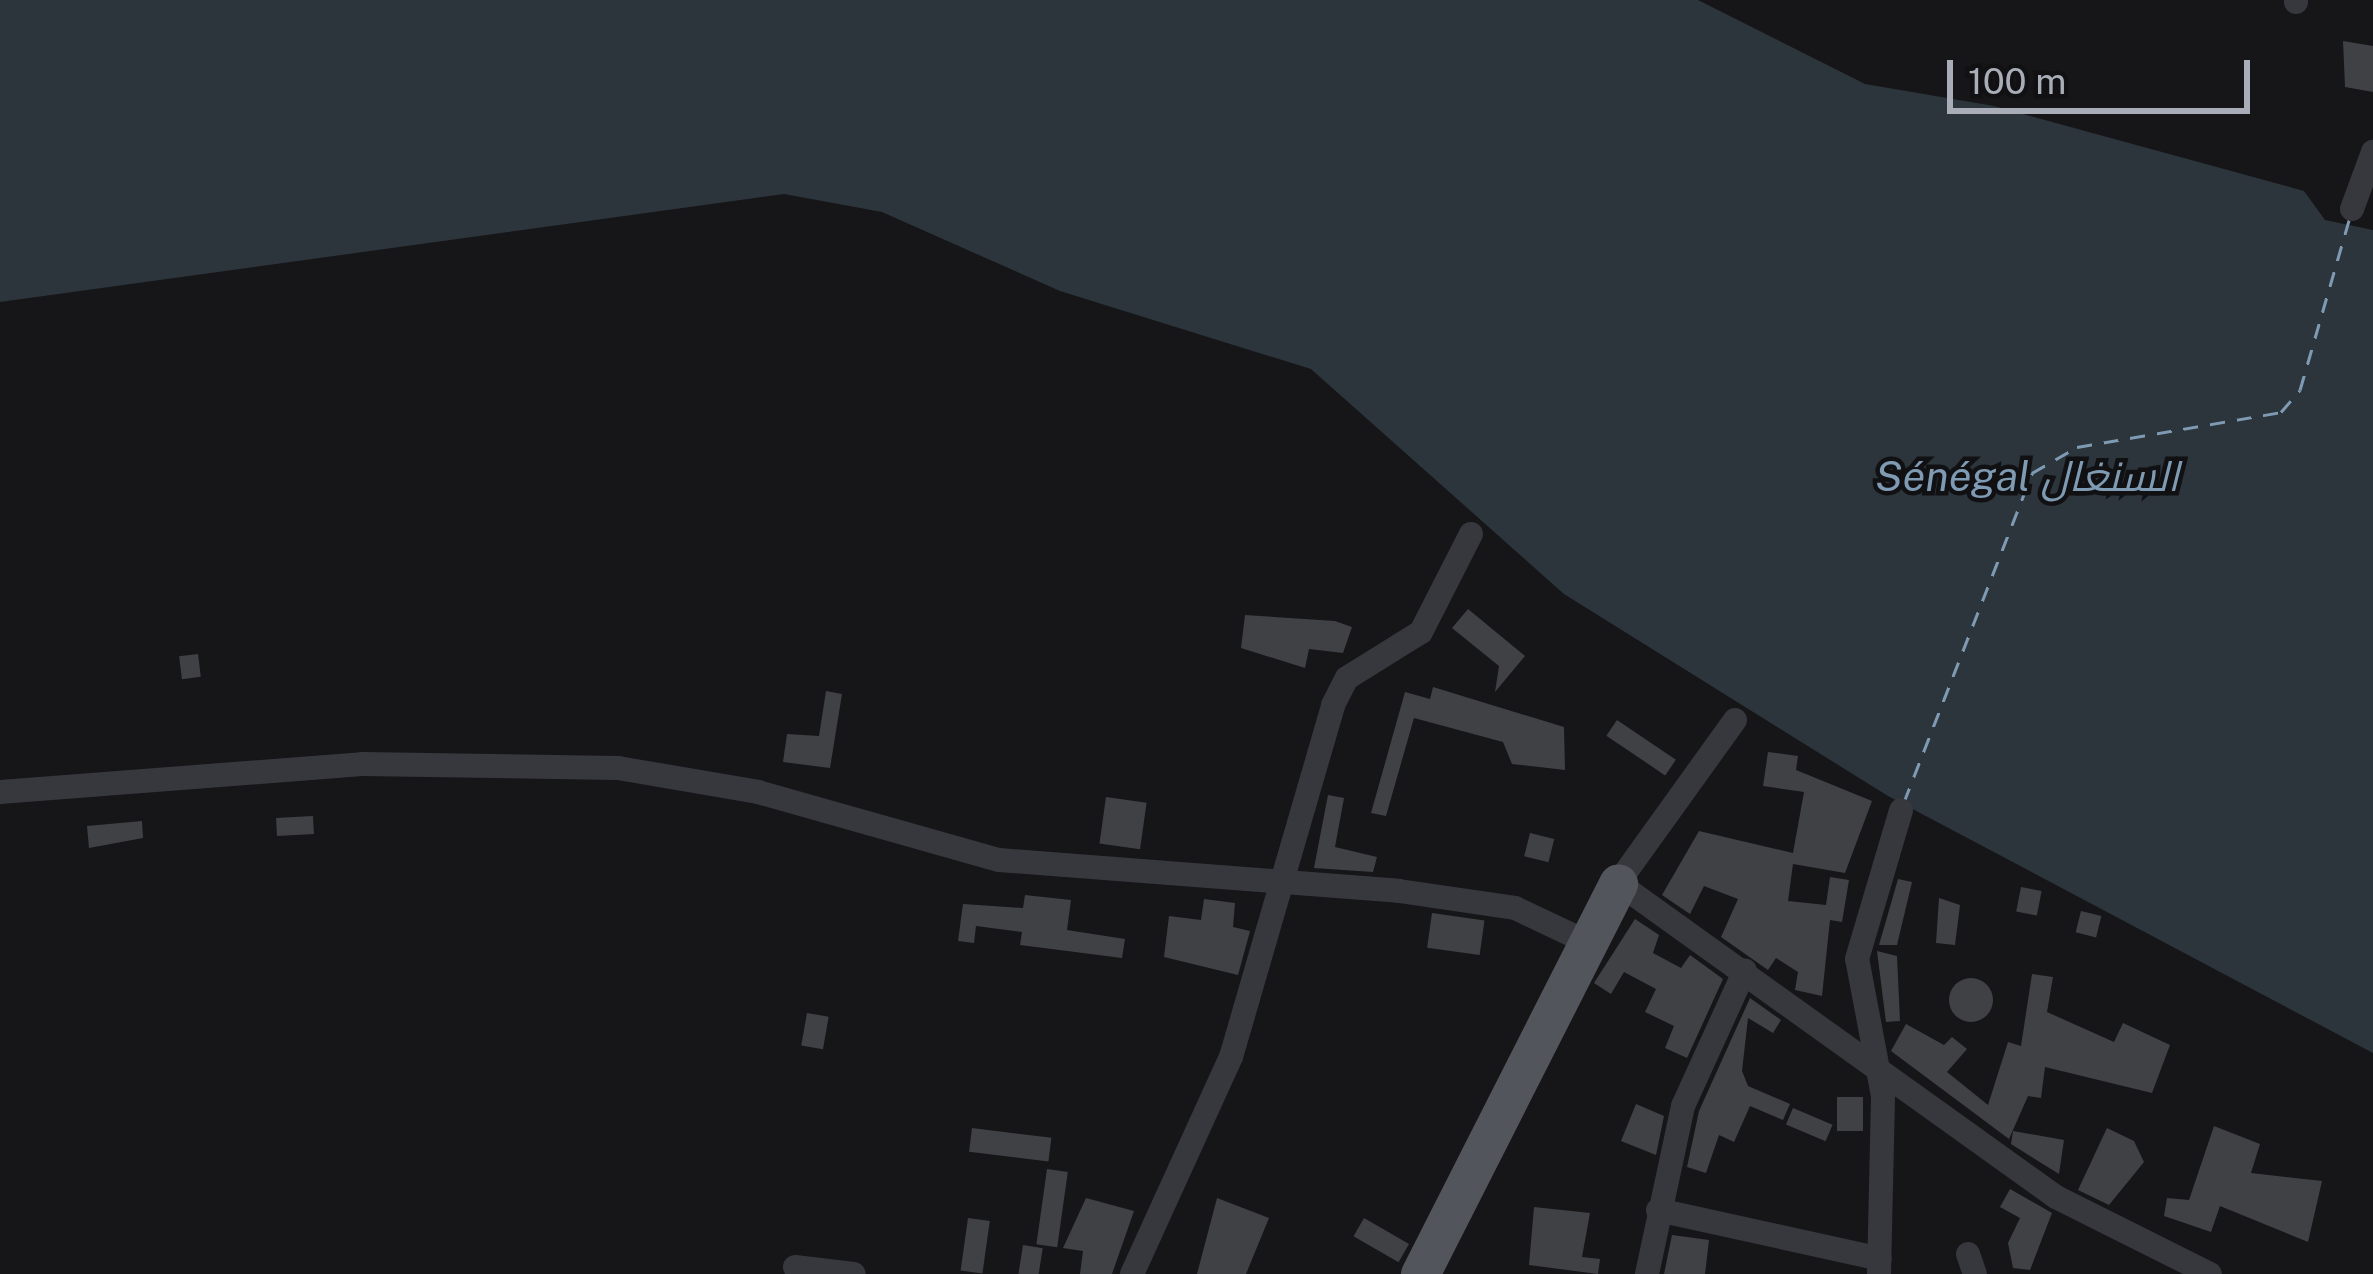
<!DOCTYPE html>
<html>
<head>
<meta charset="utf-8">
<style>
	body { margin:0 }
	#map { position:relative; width:2373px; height:1274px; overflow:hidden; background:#161618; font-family:"Public Sans",Cairo,sans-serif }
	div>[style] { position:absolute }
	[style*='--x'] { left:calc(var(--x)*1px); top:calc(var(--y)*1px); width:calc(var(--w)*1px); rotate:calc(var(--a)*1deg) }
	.water>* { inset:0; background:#2c353c }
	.ferry>* { height:3px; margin-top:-1.5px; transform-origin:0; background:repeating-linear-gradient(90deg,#7f9bb3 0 15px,transparent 0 27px) }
	.building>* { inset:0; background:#404145; transform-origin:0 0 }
	.round { border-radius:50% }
	.minor>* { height:24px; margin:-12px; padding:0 12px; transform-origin:12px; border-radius:12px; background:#37383d }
	.primary>* { height:39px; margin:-19.5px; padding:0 19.5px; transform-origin:19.5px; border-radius:19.5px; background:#53555c }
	span { translate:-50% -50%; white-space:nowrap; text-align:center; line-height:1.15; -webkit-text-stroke:9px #111113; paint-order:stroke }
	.water-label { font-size:42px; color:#7f9bb3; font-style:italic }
	.scale { position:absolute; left:1947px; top:60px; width:303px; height:54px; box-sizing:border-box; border:6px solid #a8adb8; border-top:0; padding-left:15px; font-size:36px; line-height:42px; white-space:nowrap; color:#a8adb8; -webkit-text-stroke:9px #111113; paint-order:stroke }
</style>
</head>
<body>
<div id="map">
	<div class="water">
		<i style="clip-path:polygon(0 0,1698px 0,1865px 84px,1994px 106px,2304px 191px,2325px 220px,2373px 230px,2373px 1053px,1888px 796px,1564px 594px,1311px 369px,1060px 291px,882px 212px,784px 194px,0 302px)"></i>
	</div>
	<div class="ferry">
		<i style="--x:1904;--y:802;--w:353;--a:-68.7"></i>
		<i style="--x:2032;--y:473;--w:52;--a:-30"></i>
		<i style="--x:2077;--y:447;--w:207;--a:-9.7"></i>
		<i style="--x:2281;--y:412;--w:29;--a:-49"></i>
		<i style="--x:2300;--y:390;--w:180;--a:-73.9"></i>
	</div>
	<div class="building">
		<i style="clip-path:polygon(2343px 41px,2373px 46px,2373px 92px,2345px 87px)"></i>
		<i style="clip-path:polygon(1468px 609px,1525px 656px,1495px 692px,1499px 666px,1452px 628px)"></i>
		<i style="clip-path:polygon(1245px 615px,1335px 621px,1352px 627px,1343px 653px,1309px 649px,1305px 668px,1241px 648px)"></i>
		<i style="left:198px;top:654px;width:23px;height:19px;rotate:83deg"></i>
		<i style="clip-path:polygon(1433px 687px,1564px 727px,1565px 770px,1512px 764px,1503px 742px,1414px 718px,1386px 816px,1371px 813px,1405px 692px,1430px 699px)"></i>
		<i style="clip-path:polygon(826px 691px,842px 694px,830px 768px,783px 762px,787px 734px,819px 736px)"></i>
		<i style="left:1617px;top:720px;width:71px;height:19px;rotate:34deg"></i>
		<i style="clip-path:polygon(1768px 752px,1798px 756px,1796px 770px,1872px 801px,1845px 873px,1793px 864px,1788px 901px,1826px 905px,1830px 877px,1849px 880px,1842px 922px,1830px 920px,1822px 996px,1795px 990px,1798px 972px,1776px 958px,1768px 970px,1721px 937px,1738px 899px,1704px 886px,1690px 914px,1662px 895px,1699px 831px,1793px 853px,1804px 792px,1763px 786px)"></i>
		<i style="clip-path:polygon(1328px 795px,1344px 798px,1335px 847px,1377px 857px,1373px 872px,1314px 868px)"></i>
		<i style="left:1106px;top:797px;width:41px;height:47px;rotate:8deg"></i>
		<i style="left:313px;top:816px;width:18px;height:37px;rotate:87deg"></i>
		<i style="clip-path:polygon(142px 821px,143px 838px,89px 848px,87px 826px)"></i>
		<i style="left:1530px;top:833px;width:25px;height:24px;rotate:14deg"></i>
		<i style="clip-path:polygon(1898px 879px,1912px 882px,1897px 945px,1879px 945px)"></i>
		<i style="left:2021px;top:887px;width:21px;height:25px;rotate:11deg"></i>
		<i style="clip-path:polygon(1025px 895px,1071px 900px,1067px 930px,1125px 939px,1122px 958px,1020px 945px,1022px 932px,976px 926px,974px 943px,958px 941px,963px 904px,1023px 908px)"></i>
		<i style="clip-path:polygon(1939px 898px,1960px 905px,1955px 945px,1936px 943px)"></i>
		<i style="clip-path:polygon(1204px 899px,1235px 903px,1233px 927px,1250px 931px,1238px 975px,1164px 957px,1169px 916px,1201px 920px)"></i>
		<i style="left:2081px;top:911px;width:21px;height:22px;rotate:14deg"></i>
		<i style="left:1432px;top:913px;width:53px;height:35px;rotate:8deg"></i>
		<i style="clip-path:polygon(1635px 919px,1659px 935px,1653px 953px,1681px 968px,1690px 955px,1723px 979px,1687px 1058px,1665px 1048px,1674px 1026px,1645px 1012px,1656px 989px,1624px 972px,1611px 994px,1594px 983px)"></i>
		<i style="clip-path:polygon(1877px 951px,1897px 956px,1900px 1021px,1886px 1022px)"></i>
		<i style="clip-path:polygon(2032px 974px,2053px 977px,2047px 1012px,2114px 1042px,2123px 1023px,2170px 1045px,2152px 1093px,2045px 1067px,2041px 1098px,2028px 1096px,2009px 1139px,1891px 1051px,1906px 1024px,1944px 1045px,1952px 1037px,1967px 1049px,1947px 1072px,1988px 1105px,2008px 1042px,2021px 1046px)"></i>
		<i class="round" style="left:1949px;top:978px;width:44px;height:44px"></i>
		<i style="clip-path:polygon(1750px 998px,1781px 1020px,1773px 1033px,1748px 1018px,1742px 1071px,1748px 1086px,1790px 1104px,1783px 1120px,1750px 1106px,1734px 1142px,1719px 1135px,1706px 1173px,1687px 1167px,1699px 1111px)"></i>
		<i style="left:807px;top:1013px;width:22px;height:33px;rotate:10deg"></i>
		<i style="left:1837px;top:1097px;width:26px;height:34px"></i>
		<i style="clip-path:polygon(1636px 1104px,1664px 1116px,1656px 1155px,1621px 1141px)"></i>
		<i style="left:1793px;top:1108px;width:43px;height:18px;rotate:23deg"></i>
		<i style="clip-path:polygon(2214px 1126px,2260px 1144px,2251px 1173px,2322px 1181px,2308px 1242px,2220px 1206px,2211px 1232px,2164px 1216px,2167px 1198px,2189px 1200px)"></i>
		<i style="left:972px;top:1128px;width:80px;height:24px;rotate:7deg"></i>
		<i style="clip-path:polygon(2107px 1128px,2134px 1141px,2144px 1162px,2109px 1205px,2078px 1190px)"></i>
		<i style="clip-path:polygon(2013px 1131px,2064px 1140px,2059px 1174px,2011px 1144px)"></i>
		<i style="left:1047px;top:1169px;width:21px;height:76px;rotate:8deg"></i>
		<i style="clip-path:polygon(2010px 1189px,2052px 1213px,2030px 1270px,2013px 1268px,2008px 1243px,2020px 1218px,2000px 1207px)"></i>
		<i style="clip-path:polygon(1086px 1198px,1134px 1211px,1112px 1274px,1080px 1274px,1083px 1251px,1063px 1248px)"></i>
		<i style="clip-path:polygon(1217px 1198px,1269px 1218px,1246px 1274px,1197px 1274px)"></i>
		<i style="clip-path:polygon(1534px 1207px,1590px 1213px,1582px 1257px,1600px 1259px,1598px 1274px,1529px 1265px)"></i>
		<i style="left:968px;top:1218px;width:22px;height:53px;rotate:8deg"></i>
		<i style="left:1364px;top:1218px;width:52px;height:21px;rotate:30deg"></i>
		<i style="clip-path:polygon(1672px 1235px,1709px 1240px,1705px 1274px,1664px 1274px)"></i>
		<i style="left:1023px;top:1245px;width:20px;height:29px;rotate:9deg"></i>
	</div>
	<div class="minor">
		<i style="--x:2296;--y:0;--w:2;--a:90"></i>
		<i style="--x:2352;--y:209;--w:61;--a:-69.8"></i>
		<i style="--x:1735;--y:720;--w:201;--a:125.7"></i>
		<i style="--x:1618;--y:883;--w:539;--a:35.64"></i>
		<i style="--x:2056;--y:1197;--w:172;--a:26.6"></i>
		<i style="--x:0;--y:792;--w:363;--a:-4.4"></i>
		<i style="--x:362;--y:764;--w:256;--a:0.9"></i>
		<i style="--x:618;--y:768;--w:142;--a:9.7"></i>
		<i style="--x:758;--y:792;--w:250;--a:15.8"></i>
		<i style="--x:999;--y:860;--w:401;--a:4.4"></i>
		<i style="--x:1399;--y:891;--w:117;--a:8.3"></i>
		<i style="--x:1515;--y:908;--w:82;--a:25.3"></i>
		<i style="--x:1658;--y:1210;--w:227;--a:12.4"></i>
		<i style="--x:1968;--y:1254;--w:21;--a:71"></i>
		<i style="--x:795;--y:1267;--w:59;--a:6.8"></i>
		<i style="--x:1132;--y:1274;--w:239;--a:-65.5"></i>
		<i style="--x:1231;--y:1057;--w:366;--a:-73.8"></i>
		<i style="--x:1333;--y:705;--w:30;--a:-63"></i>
		<i style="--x:1347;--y:678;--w:87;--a:-31.9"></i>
		<i style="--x:1421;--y:632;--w:110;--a:-63"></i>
		<i style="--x:1647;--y:1274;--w:172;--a:-77.9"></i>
		<i style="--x:1683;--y:1106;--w:149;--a:-65.5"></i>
		<i style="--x:1879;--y:1274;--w:178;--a:-88.7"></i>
		<i style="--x:1883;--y:1096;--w:139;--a:-100.7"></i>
		<i style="--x:1857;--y:959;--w:155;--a:-73.5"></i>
	</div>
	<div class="primary">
		<i style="--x:1420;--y:1274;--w:438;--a:-63.1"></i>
	</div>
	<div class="water-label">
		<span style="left:2027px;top:476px">Sénégal السنغال</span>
	</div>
	<div class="scale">100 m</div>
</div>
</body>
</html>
